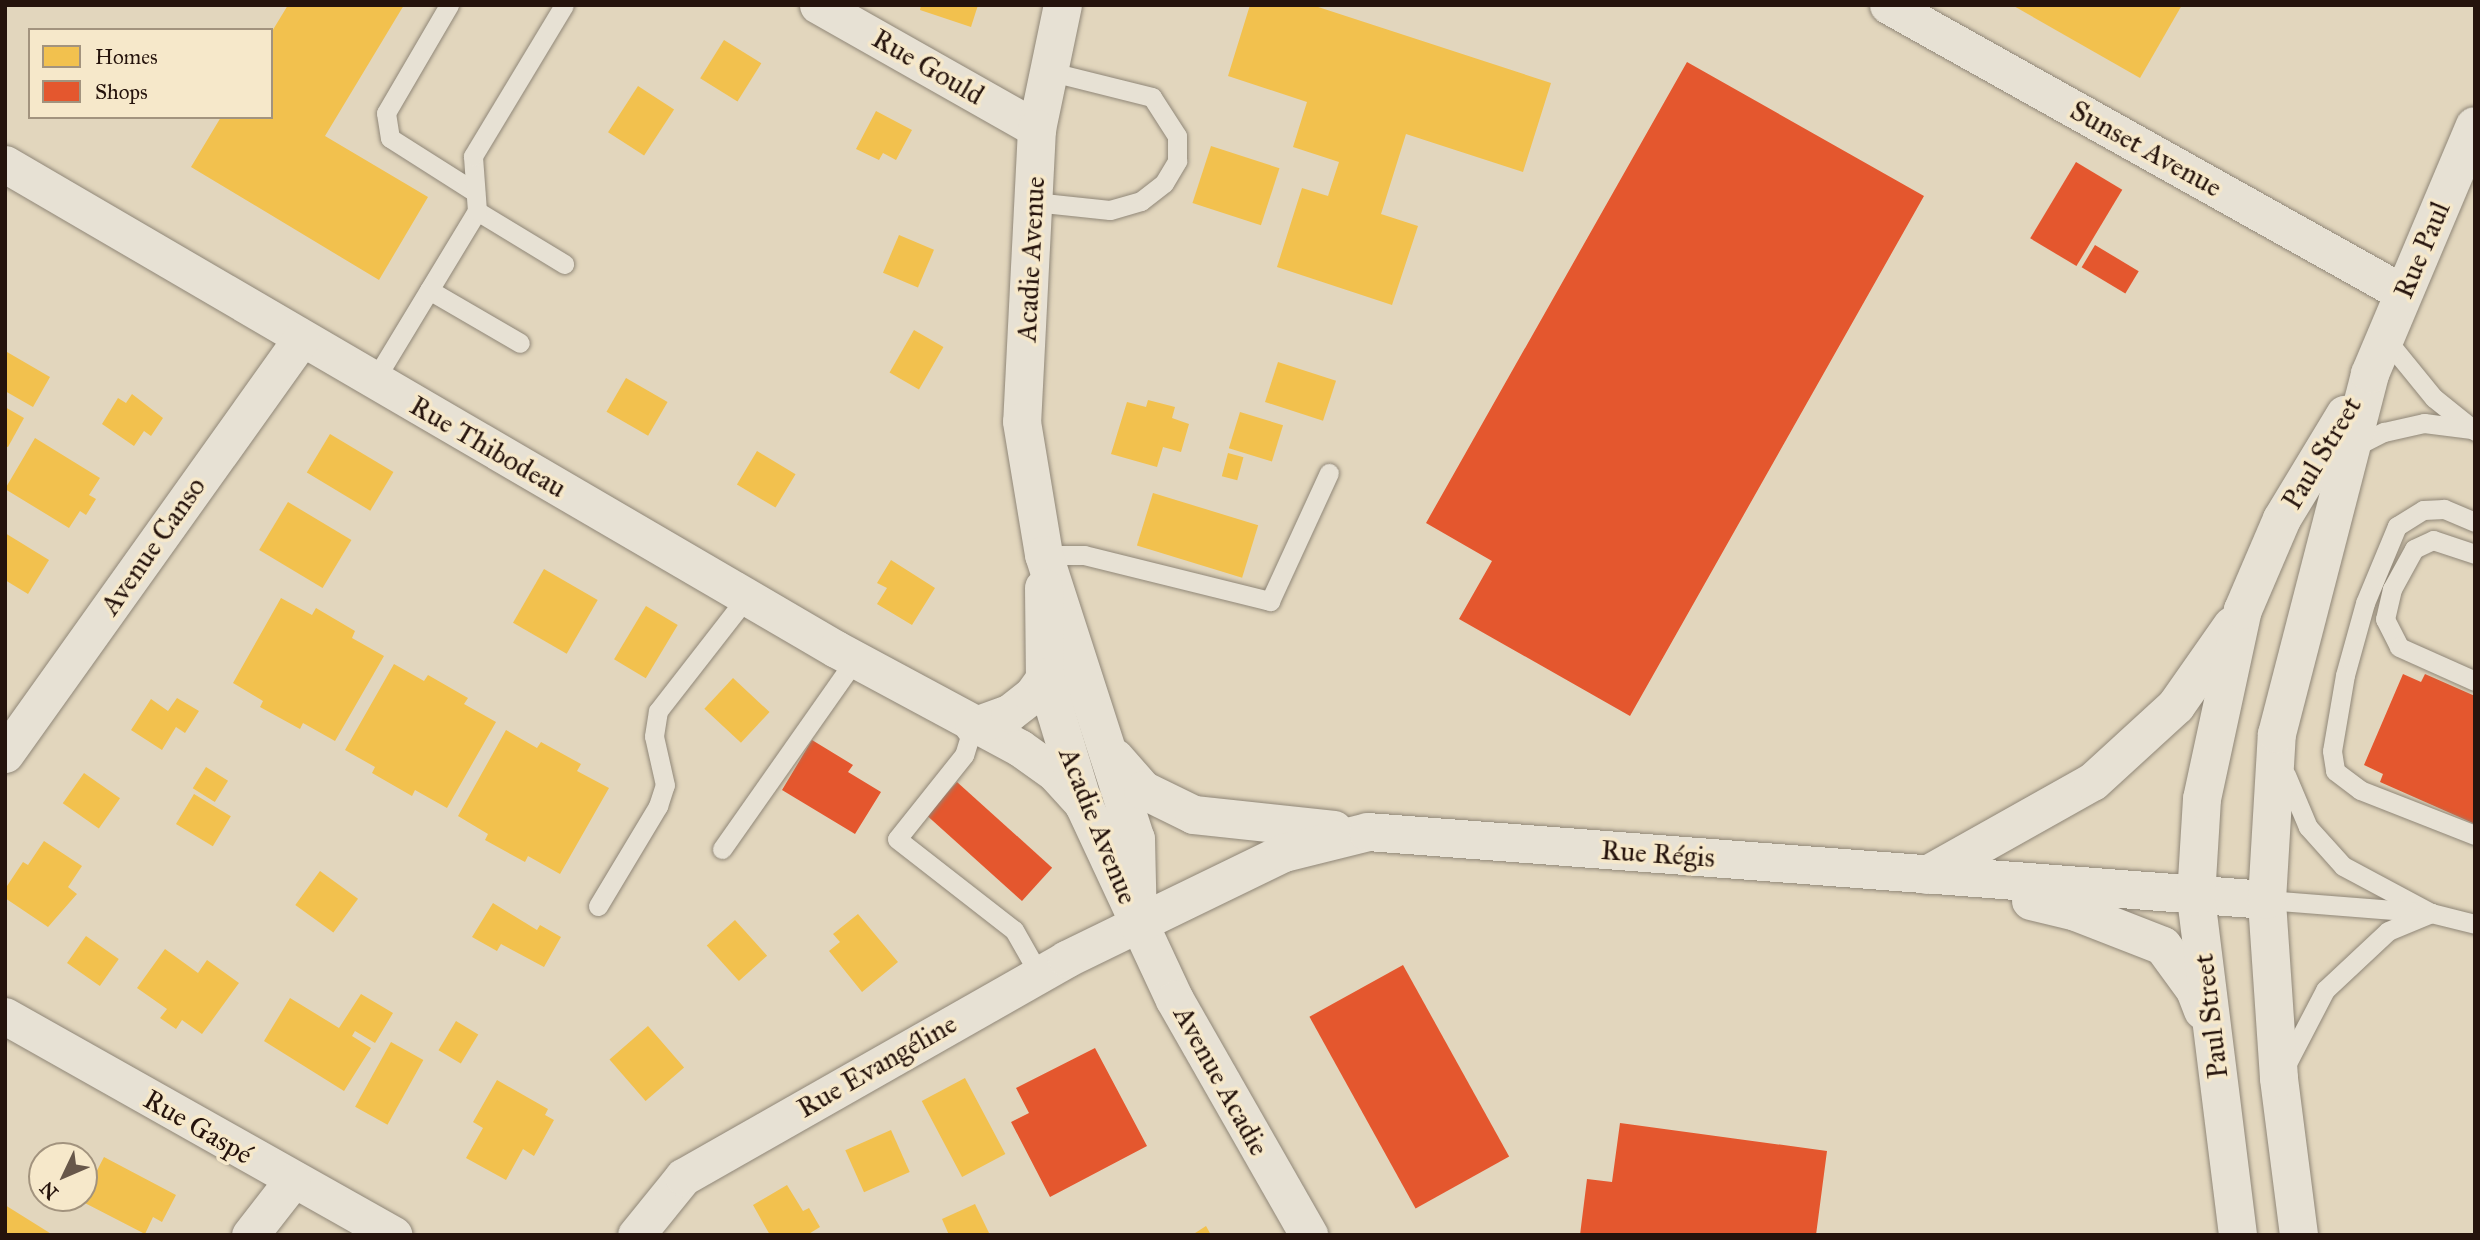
<!DOCTYPE html>
<html>
<head>
<meta charset="utf-8">
<style>
	body { margin:0 }
	#map { position:relative; width:2480px; height:1240px; overflow:hidden; background:#e2d6bd; font-family:"IM FELL Great Primer",serif }
	div>[style] { position:absolute }
	[style*='--x'] { left:calc(var(--x)*1px); top:calc(var(--y)*1px); width:calc(var(--w)*1px); rotate:calc(var(--a)*1deg) }
	.homes>* { inset:0; background:#f2c14e; transform-origin:0 0 }
	.shops>* { inset:0; background:#e4572e; transform-origin:0 0 }
	.roads { filter:drop-shadow(0 0 2px #908778) drop-shadow(0 0 2px #908778) }
	.lane>* { height:19px; margin:-9.5px; padding:0 9.5px; transform-origin:9.5px; border-radius:9.5px; background:#e7e1d4 }
	.street>* { height:37px; margin:-18.5px; padding:0 18.5px; transform-origin:18.5px; border-radius:18.5px; background:#e7e1d4 }
	.secondary>* { height:38px; margin:-19px; padding:0 19px; transform-origin:19px; border-radius:19px; background:#e7e1d4 }
	span { translate:-50% -50%; white-space:nowrap; text-align:center; line-height:1.15; -webkit-text-stroke:7px #f6e8ca; paint-order:stroke }
	.street-label { font-size:28px; color:#25130c }
	.frame { position:absolute; inset:0; border:7px solid #25130c; pointer-events:none }
	.legend { position:absolute; left:28px; top:28px; width:245px; height:91px; box-sizing:border-box; background:#f6e8ca; border:2px solid #a2937e; margin:0; padding:9px 12px; list-style:none; font-size:21px; color:#25130c }
	.legend li { display:flex; align-items:center; gap:14px; height:35px }
	.legend b { width:35px; border:2px solid #a2937e }
	.north { position:absolute; left:28px; top:1142px; width:70px; height:70px; box-sizing:border-box; background:#f6e8ca; border:2px solid #a2937e; border-radius:50%; rotate:226deg; font-size:19px; font-weight:700; line-height:28px; text-align:center; color:#25130c }
	.north::after { content:''; display:block; margin:auto; width:24px; height:32px; background:#67574a; clip-path:polygon(50% 0,100% 100%,50% 72%,0 100%) }
</style>
</head>
<body>
<div id="map">
	<div class="homes">
		<i style="clip-path:polygon(288px 5px,404px 5px,325px 136px,428px 197px,379px 280px,191px 167px,221px 117px,271px 117px,271px 33px)"></i>
		<i style="clip-path:polygon(921px 5px,978px 5px,971px 27px,920px 10px)"></i>
		<i style="clip-path:polygon(1250px 5px,1312px 5px,1551px 83px,1523px 172px,1406px 134px,1381px 214px,1418px 226px,1392px 305px,1277px 267px,1302px 188px,1328px 196px,1339px 162px,1293px 147px,1307px 102px,1228px 76px)"></i>
		<i style="clip-path:polygon(2012px 5px,2182px 5px,2140px 78px)"></i>
		<i style="left:724px;top:40px;width:44px;height:45px;rotate:32deg"></i>
		<i style="left:638px;top:86px;width:43px;height:55px;rotate:33deg"></i>
		<i style="clip-path:polygon(876px 111px,912px 130px,896px 160px,883px 153px,879px 160px,856px 149px)"></i>
		<i style="left:1211px;top:146px;width:72px;height:60px;rotate:18deg"></i>
		<i style="left:899px;top:235px;width:38px;height:41px;rotate:23deg"></i>
		<i style="left:914px;top:330px;width:34px;height:49px;rotate:30deg"></i>
		<i style="clip-path:polygon(7px 352px,50px 377px,33px 407px,5px 391px)"></i>
		<i style="left:1278px;top:362px;width:61px;height:42px;rotate:18deg"></i>
		<i style="left:626px;top:378px;width:48px;height:39px;rotate:30deg"></i>
		<i style="clip-path:polygon(132px 394px,163px 418px,151px 436px,144px 431px,134px 446px,102px 424px,118px 398px,126px 403px)"></i>
		<i style="clip-path:polygon(1148px 400px,1175px 407px,1172px 418px,1189px 424px,1181px 452px,1163px 447px,1157px 467px,1111px 454px,1127px 402px,1146px 407px)"></i>
		<i style="clip-path:polygon(5px 407px,24px 418px,8px 447px,5px 446px)"></i>
		<i style="left:1240px;top:412px;width:45px;height:38px;rotate:17deg"></i>
		<i style="left:330px;top:434px;width:74px;height:45px;rotate:31deg"></i>
		<i style="clip-path:polygon(35px 438px,100px 478px,89px 495px,96px 499px,86px 515px,80px 511px,69px 528px,5px 489px)"></i>
		<i style="left:757px;top:451px;width:45px;height:39px;rotate:31deg"></i>
		<i style="left:1228px;top:453px;width:16px;height:24px;rotate:15deg"></i>
		<i style="left:1153px;top:493px;width:110px;height:55px;rotate:17deg"></i>
		<i style="left:288px;top:502px;width:74px;height:56px;rotate:31deg"></i>
		<i style="clip-path:polygon(5px 533px,49px 560px,28px 594px,5px 580px)"></i>
		<i style="clip-path:polygon(891px 560px,935px 588px,912px 625px,877px 604px,887px 588px,877px 583px)"></i>
		<i style="left:544px;top:569px;width:62px;height:62px;rotate:30deg"></i>
		<i style="clip-path:polygon(281px 598px,312px 615px,316px 608px,355px 631px,352px 638px,384px 656px,335px 741px,303px 723px,300px 729px,260px 707px,263px 701px,233px 683px)"></i>
		<i style="left:646px;top:606px;width:37px;height:62px;rotate:31deg"></i>
		<i style="clip-path:polygon(394px 664px,424px 681px,428px 675px,468px 698px,464px 704px,496px 722px,447px 808px,415px 790px,412px 796px,372px 773px,375px 767px,345px 750px)"></i>
		<i style="left:733px;top:678px;width:50px;height:42px;rotate:43deg"></i>
		<i style="clip-path:polygon(177px 698px,199px 711px,185px 733px,176px 727px,162px 750px,131px 730px,151px 699px,168px 711px)"></i>
		<i style="clip-path:polygon(506px 730px,537px 748px,541px 742px,581px 764px,577px 771px,609px 788px,560px 874px,528px 856px,525px 862px,485px 840px,488px 834px,458px 816px)"></i>
		<i style="left:206px;top:767px;width:26px;height:25px;rotate:32deg"></i>
		<i style="left:84px;top:773px;width:44px;height:37px;rotate:35deg"></i>
		<i style="left:194px;top:794px;width:43px;height:35px;rotate:31deg"></i>
		<i style="clip-path:polygon(44px 841px,82px 866px,68px 887px,77px 894px,48px 927px,5px 898px,5px 889px,23px 862px,28px 865px)"></i>
		<i style="left:320px;top:871px;width:47px;height:42px;rotate:36deg"></i>
		<i style="clip-path:polygon(493px 903px,537px 930px,540px 925px,561px 937px,544px 967px,501px 944px,497px 951px,472px 937px)"></i>
		<i style="clip-path:polygon(858px 914px,898px 962px,862px 992px,829px 951px,840px 942px,833px 934px)"></i>
		<i style="left:735px;top:920px;width:48px;height:38px;rotate:48deg"></i>
		<i style="left:86px;top:936px;width:40px;height:33px;rotate:35deg"></i>
		<i style="clip-path:polygon(165px 949px,198px 973px,207px 960px,239px 983px,202px 1034px,182px 1020px,176px 1029px,160px 1018px,167px 1009px,137px 988px)"></i>
		<i style="clip-path:polygon(361px 994px,393px 1013px,375px 1043px,355px 1031px,352px 1036px,371px 1048px,344px 1091px,264px 1041px,290px 998px,339px 1028px)"></i>
		<i style="left:456px;top:1021px;width:26px;height:34px;rotate:31deg"></i>
		<i style="left:648px;top:1026px;width:55px;height:51px;rotate:49deg"></i>
		<i style="left:391px;top:1042px;width:37px;height:74px;rotate:29deg"></i>
		<i style="left:965px;top:1078px;width:86px;height:49px;rotate:62deg"></i>
		<i style="clip-path:polygon(497px 1080px,548px 1109px,545px 1115px,554px 1120px,534px 1156px,523px 1149px,506px 1180px,466px 1158px,483px 1128px,473px 1122px)"></i>
		<i style="left:891px;top:1130px;width:46px;height:50px;rotate:66deg"></i>
		<i style="clip-path:polygon(104px 1157px,176px 1195px,162px 1222px,153px 1217px,145px 1234px,81px 1201px)"></i>
		<i style="clip-path:polygon(787px 1185px,803px 1211px,809px 1208px,820px 1227px,807px 1235px,770px 1235px,753px 1205px)"></i>
		<i style="clip-path:polygon(975px 1204px,990px 1235px,949px 1235px,942px 1219px)"></i>
		<i style="clip-path:polygon(5px 1205px,53px 1235px,5px 1235px)"></i>
		<i style="clip-path:polygon(1206px 1226px,1211px 1235px,1192px 1235px)"></i>
	</div>
	<div class="shops">
		<i style="clip-path:polygon(1687px 62px,1924px 196px,1630px 716px,1459px 619px,1492px 561px,1426px 523px)"></i>
		<i style="left:2076px;top:162px;width:54px;height:89px;rotate:31deg"></i>
		<i style="left:2095px;top:245px;width:51px;height:26px;rotate:31deg"></i>
		<i style="clip-path:polygon(2403px 674px,2421px 682px,2425px 674px,2475px 696px,2475px 824px,2380px 782px,2383px 774px,2364px 765px)"></i>
		<i style="clip-path:polygon(812px 740px,853px 765px,848px 772px,881px 792px,855px 834px,782px 790px)"></i>
		<i style="left:957px;top:782px;width:128px;height:45px;rotate:42deg"></i>
		<i style="left:1403px;top:965px;width:219px;height:107px;rotate:61deg"></i>
		<i style="clip-path:polygon(1095px 1048px,1147px 1146px,1050px 1197px,1011px 1122px,1029px 1113px,1016px 1088px)"></i>
		<i style="clip-path:polygon(1620px 1123px,1827px 1151px,1816px 1235px,1580px 1235px,1587px 1179px,1612px 1182px)"></i>
	</div>
	<div class="roads">
		<div class="lane">
			<i style="--x:449;--y:5;--w:125;--a:120.3"></i>
			<i style="--x:386;--y:113;--w:25;--a:81"></i>
			<i style="--x:390;--y:138;--w:101;--a:32.4"></i>
			<i style="--x:1034;--y:202;--w:76;--a:6"></i>
			<i style="--x:1110;--y:210;--w:32;--a:-16"></i>
			<i style="--x:1141;--y:201;--w:29;--a:-38"></i>
			<i style="--x:1164;--y:183;--w:26;--a:-59"></i>
			<i style="--x:1177;--y:161;--w:25;--a:-90"></i>
			<i style="--x:1177;--y:136;--w:46;--a:-122.7"></i>
			<i style="--x:1152;--y:97;--w:107;--a:-166"></i>
			<i style="--x:477;--y:211;--w:102;--a:31.3"></i>
			<i style="--x:429;--y:290;--w:105;--a:30.2"></i>
			<i style="--x:2385;--y:338;--w:77;--a:50.8"></i>
			<i style="--x:2434;--y:398;--w:53;--a:38.8"></i>
			<i style="--x:374;--y:381;--w:199;--a:-58.8"></i>
			<i style="--x:477;--y:211;--w:55;--a:-94.2"></i>
			<i style="--x:473;--y:156;--w:176;--a:-58.9"></i>
			<i style="--x:2350;--y:449;--w:38;--a:-27"></i>
			<i style="--x:2384;--y:432;--w:41;--a:-12.7"></i>
			<i style="--x:2424;--y:423;--w:46;--a:7.4"></i>
			<i style="--x:2475;--y:522;--w:34;--a:-157"></i>
			<i style="--x:2444;--y:509;--w:21;--a:177"></i>
			<i style="--x:2423;--y:510;--w:31;--a:148"></i>
			<i style="--x:2397;--y:526;--w:83;--a:112.6"></i>
			<i style="--x:2365;--y:603;--w:75;--a:105.5"></i>
			<i style="--x:2345;--y:675;--w:77;--a:99.7"></i>
			<i style="--x:2332;--y:751;--w:20;--a:81"></i>
			<i style="--x:2335;--y:771;--w:31;--a:37"></i>
			<i style="--x:2360;--y:790;--w:123;--a:21.4"></i>
			<i style="--x:2475;--y:554;--w:44;--a:-161.6"></i>
			<i style="--x:2433;--y:540;--w:21;--a:155"></i>
			<i style="--x:2414;--y:549;--w:46;--a:118.8"></i>
			<i style="--x:2392;--y:589;--w:31;--a:103"></i>
			<i style="--x:2385;--y:619;--w:31;--a:63"></i>
			<i style="--x:2399;--y:647;--w:83;--a:24.1"></i>
			<i style="--x:1044;--y:555;--w:40;--a:0"></i>
			<i style="--x:1084;--y:555;--w:192;--a:13.9"></i>
			<i style="--x:1270;--y:601;--w:141;--a:-65.3"></i>
			<i style="--x:973;--y:726;--w:30;--a:107"></i>
			<i style="--x:964;--y:755;--w:107;--a:128.6"></i>
			<i style="--x:897;--y:839;--w:148;--a:37.9"></i>
			<i style="--x:1014;--y:930;--w:51;--a:60.4"></i>
			<i style="--x:2286;--y:775;--w:56;--a:67.1"></i>
			<i style="--x:2308;--y:827;--w:52;--a:48.1"></i>
			<i style="--x:2343;--y:866;--w:100;--a:28.1"></i>
			<i style="--x:722;--y:849;--w:231;--a:-54.9"></i>
			<i style="--x:2267;--y:900;--w:165;--a:4.5"></i>
			<i style="--x:2431;--y:913;--w:45;--a:14"></i>
			<i style="--x:598;--y:906;--w:117;--a:-59"></i>
			<i style="--x:658;--y:806;--w:22;--a:-72"></i>
			<i style="--x:665;--y:785;--w:50;--a:-102.7"></i>
			<i style="--x:654;--y:736;--w:25;--a:-81"></i>
			<i style="--x:658;--y:711;--w:143;--a:-52.1"></i>
			<i style="--x:2285;--y:1067;--w:87;--a:-62.5"></i>
			<i style="--x:2325;--y:990;--w:86;--a:-43.1"></i>
			<i style="--x:2388;--y:931;--w:47;--a:-22.7"></i>
		</div>
		<div class="street">
			<i style="--x:818;--y:5;--w:252;--a:29.5"></i>
			<i style="--x:1888;--y:5;--w:590;--a:29.21"></i>
			<i style="--x:5;--y:164;--w:962;--a:30.27"></i>
			<i style="--x:836;--y:649;--w:209;--a:28.3"></i>
			<i style="--x:1020;--y:748;--w:43;--a:35.5"></i>
			<i style="--x:1055;--y:773;--w:43;--a:47.8"></i>
			<i style="--x:973;--y:726;--w:38;--a:-20"></i>
			<i style="--x:1009;--y:713;--w:29;--a:-38"></i>
			<i style="--x:1032;--y:695;--w:22;--a:-54"></i>
			<i style="--x:5;--y:754;--w:510;--a:-54.5"></i>
			<i style="--x:5;--y:1016;--w:446;--a:29.4"></i>
			<i style="--x:250;--y:1235;--w:68;--a:-52.1"></i>
			<i style="--x:636;--y:1235;--w:75;--a:-51"></i>
			<i style="--x:683;--y:1177;--w:441;--a:-29.6"></i>
			<i style="--x:1066;--y:959;--w:80;--a:-25.9"></i>
		</div>
		<div class="secondary">
			<i style="--x:1063;--y:5;--w:127;--a:101.8"></i>
			<i style="--x:1037;--y:129;--w:293;--a:92.9"></i>
			<i style="--x:1022;--y:422;--w:135;--a:80.6"></i>
			<i style="--x:1044;--y:555;--w:299;--a:72.1"></i>
			<i style="--x:1136;--y:839;--w:85;--a:88.7"></i>
			<i style="--x:1044;--y:588;--w:89;--a:89.4"></i>
			<i style="--x:1045;--y:677;--w:134;--a:73.1"></i>
			<i style="--x:1084;--y:805;--w:215;--a:65"></i>
			<i style="--x:1175;--y:1000;--w:271;--a:60.3"></i>
			<i style="--x:1115;--y:758;--w:43;--a:48.8"></i>
			<i style="--x:1143;--y:790;--w:57;--a:26.1"></i>
			<i style="--x:1194;--y:815;--w:141;--a:6.1"></i>
			<i style="--x:1927;--y:875;--w:190;--a:-29.3"></i>
			<i style="--x:2093;--y:782;--w:113;--a:-42.5"></i>
			<i style="--x:2176;--y:706;--w:98;--a:-55"></i>
			<i style="--x:2031;--y:901;--w:46;--a:13.7"></i>
			<i style="--x:2076;--y:912;--w:93;--a:21.3"></i>
			<i style="--x:2163;--y:946;--w:54;--a:54"></i>
			<i style="--x:2195;--y:990;--w:22;--a:69"></i>
			<i style="--x:1138;--y:924;--w:162;--a:-25.9"></i>
			<i style="--x:1284;--y:853;--w:87;--a:-14"></i>
			<i style="--x:1368;--y:832;--w:902;--a:4.33"></i>
			<i style="--x:2238;--y:1235;--w:341;--a:-97.1"></i>
			<i style="--x:2196;--y:897;--w:98;--a:-86.5"></i>
			<i style="--x:2202;--y:799;--w:193;--a:-77.8"></i>
			<i style="--x:2243;--y:610;--w:99;--a:-66.8"></i>
			<i style="--x:2282;--y:519;--w:122;--a:-58.8"></i>
			<i style="--x:2299;--y:1235;--w:158;--a:-97.3"></i>
			<i style="--x:2279;--y:1078;--w:178;--a:-93.9"></i>
			<i style="--x:2267;--y:900;--w:166;--a:-86.6"></i>
			<i style="--x:2277;--y:734;--w:372;--a:-75.5"></i>
			<i style="--x:2370;--y:374;--w:269;--a:-67.1"></i>
		</div>
	</div>
	<div class="street-label">
		<span style="left:928px;top:67px;rotate:30deg">Rue Gould</span>
		<span style="left:2146px;top:149px;rotate:29deg">Sunset Avenue</span>
		<span style="left:2422px;top:250px;rotate:-67deg">Rue Paul</span>
		<span style="left:1031px;top:259px;rotate:-87deg">Acadie Avenue</span>
		<span style="left:488px;top:447px;rotate:30deg">Rue Thibodeau</span>
		<span style="left:2322px;top:453px;rotate:-59deg">Paul Street</span>
		<span style="left:153px;top:546px;rotate:-55deg">Avenue Canso</span>
		<span style="left:1098px;top:826px;rotate:68deg">Acadie Avenue</span>
		<span style="left:1658px;top:854px;rotate:4deg">Rue Régis</span>
		<span style="left:2211px;top:1016px;rotate:-97deg">Paul Street</span>
		<span style="left:877px;top:1066px;rotate:-30deg">Rue Evangéline</span>
		<span style="left:1221px;top:1081px;rotate:61deg">Avenue Acadie</span>
		<span style="left:198px;top:1127px;rotate:30deg">Rue Gaspé</span>
	</div>
	<div class="frame"></div>
	<ul class="legend">
	<li><b style="height:19px;background:#f2c14e"></b>Homes</li>
	<li><b style="height:19px;background:#e4572e"></b>Shops</li>
	</ul>
	<div class="north">N</div>
</div>
</body>
</html>
